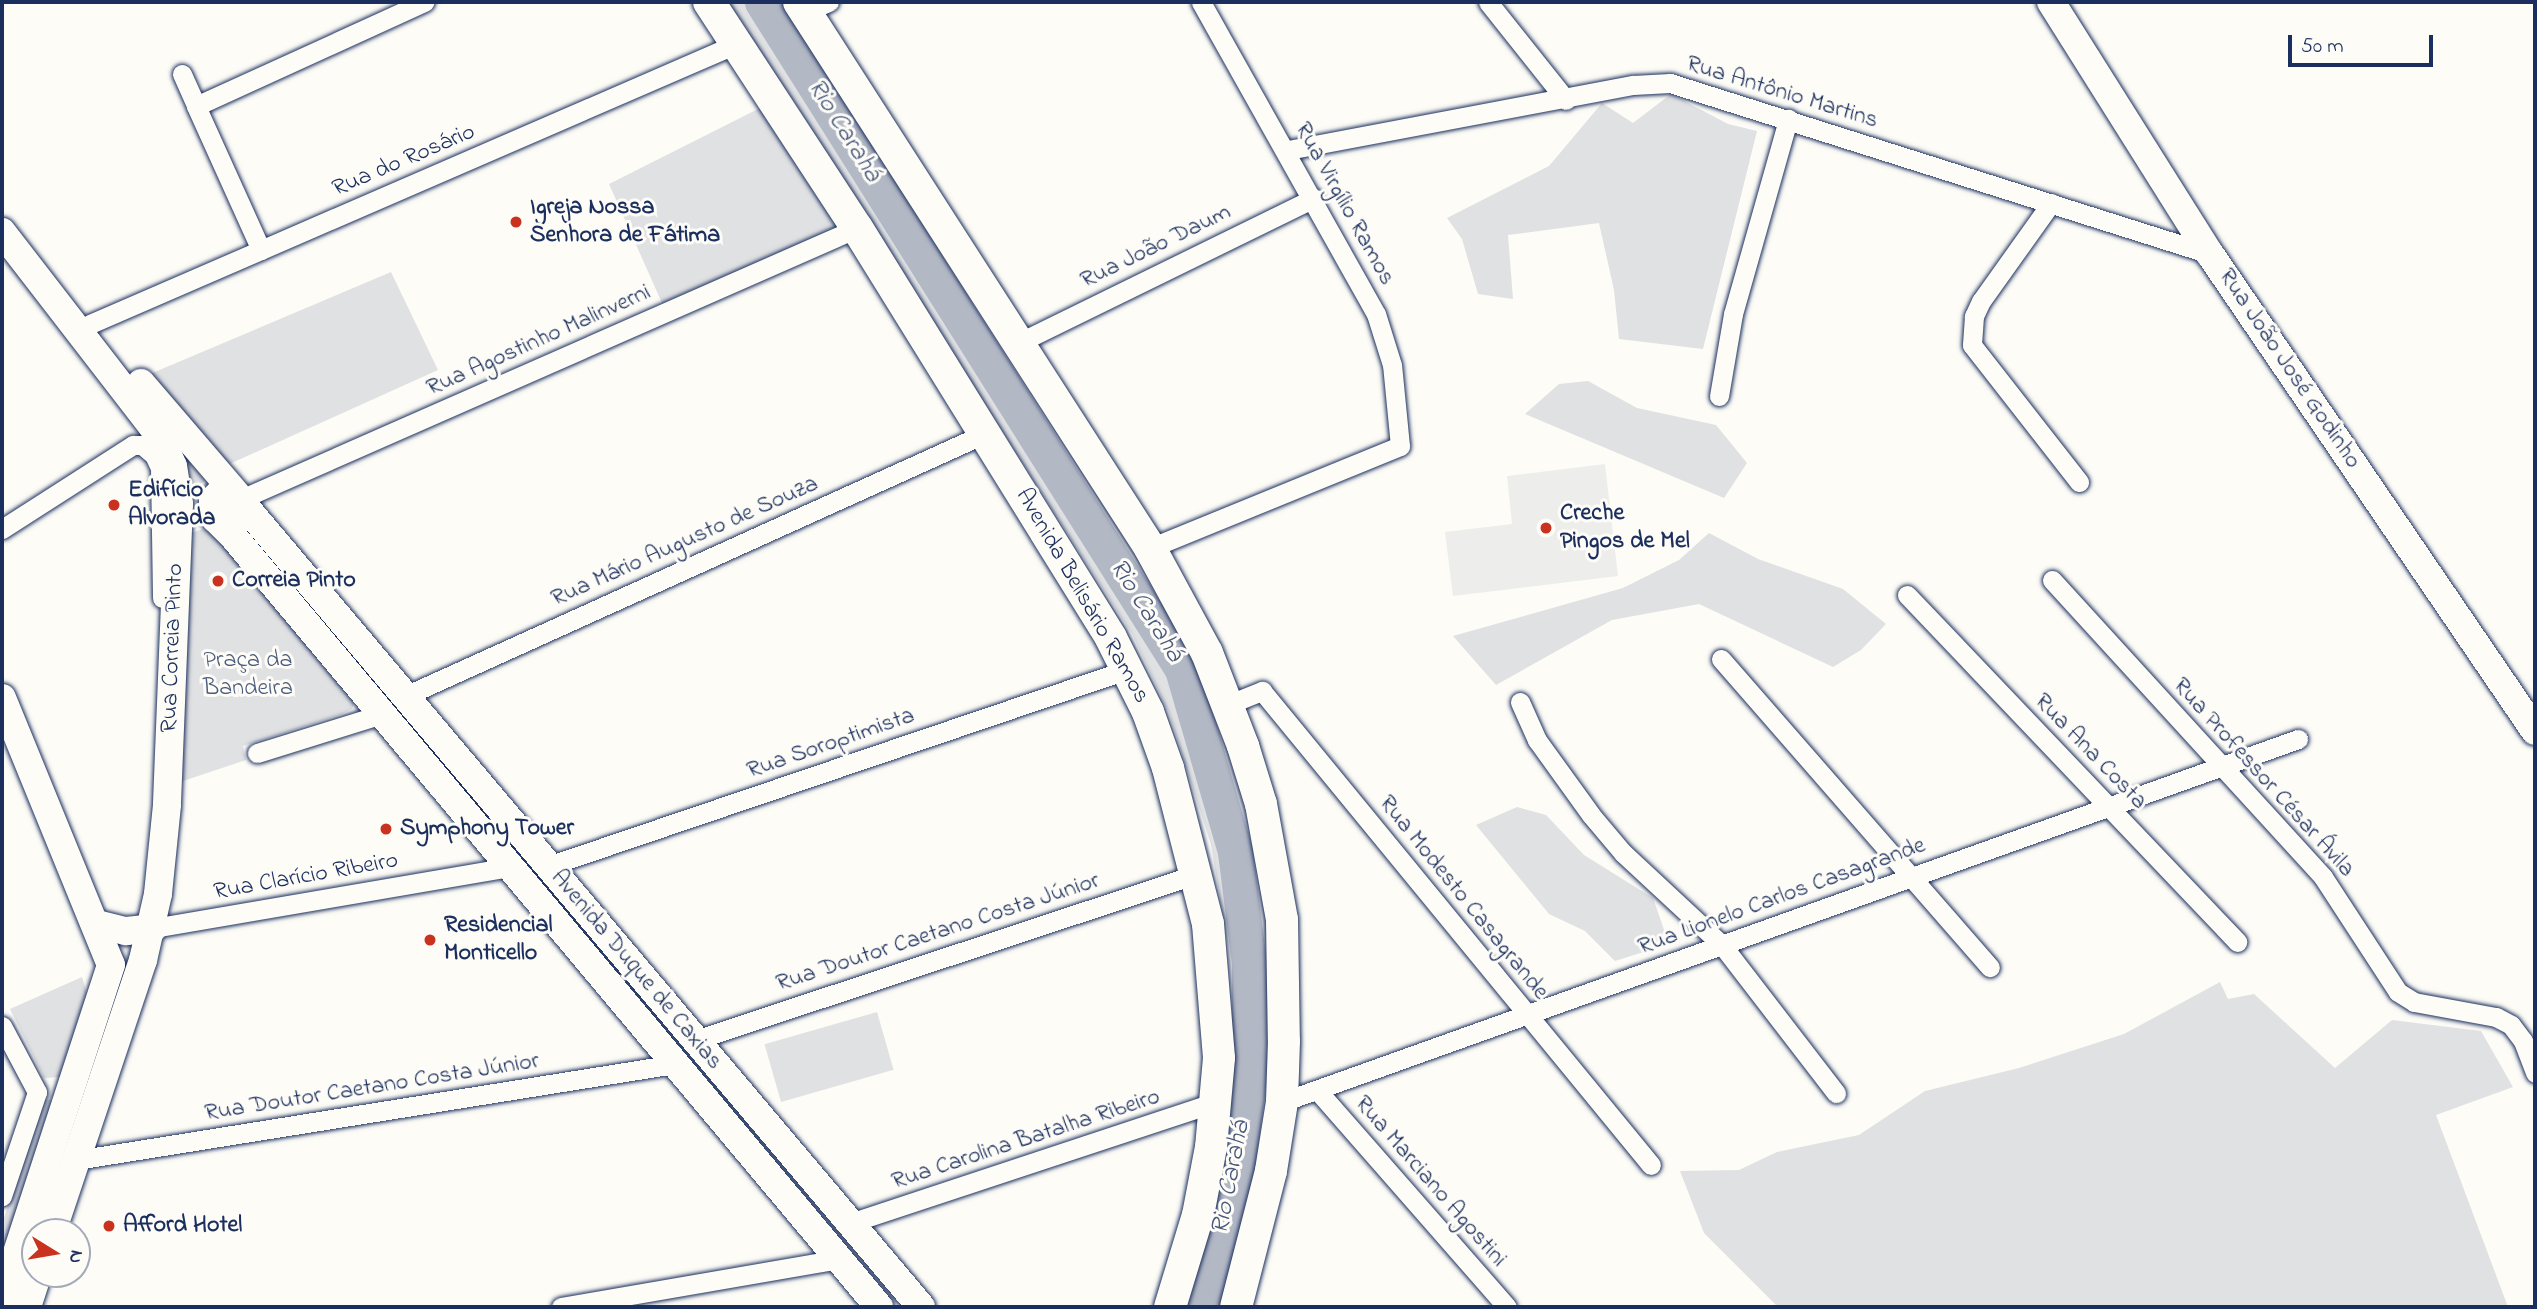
<!DOCTYPE html>
<html>
<head>
<meta charset="utf-8">
<style>
	body { margin:0 }
	#map { position:relative; width:2537px; height:1309px; overflow:hidden; background:#fdfcf7; font-family:"Indie Flower",sans-serif }
	div>[style] { position:absolute }
	[style*='--x'] { left:calc(var(--x)*1px); top:calc(var(--y)*1px); width:calc(var(--w)*1px); rotate:calc(var(--a)*1deg) }
	.built>* { inset:0; background:#edeeec }
	.green>* { inset:0; background:#e0e1e3; transform-origin:0 0 }
	.river>* { height:35px; margin:-17.5px; padding:0 17.5px; transform-origin:17.5px; border-radius:17.5px; background:#b3b8c5 }
	.roads { filter:drop-shadow(0 0 2px #1b2f5e) drop-shadow(0 0 2px #1b2f5e) }
	.street>* { height:19px; margin:-9.5px; padding:0 9.5px; transform-origin:9.5px; border-radius:9.5px; background:#fdfcf7 }
	.secondary>* { height:28px; margin:-14px; padding:0 14px; transform-origin:14px; border-radius:14px; background:#fdfcf7 }
	.primary>* { height:32px; margin:-16px; padding:0 16px; transform-origin:16px; border-radius:16px; background:#fdfcf7 }
	.dots>* { width:19px; height:19px; translate:-50% -50%; box-sizing:border-box; border:4px solid #fdfcf7; border-radius:50% }
	span { translate:-50% -50%; white-space:nowrap; text-align:center; line-height:1.15; -webkit-text-stroke:6px #fdfcf7; paint-order:stroke }
	.street-label { font-size:24px; color:#1b2f5e }
	.poi-label { font-size:24px; color:#1b2f5e; font-weight:700 }
	.left { translate:0 -50%; text-align:left }
	.park-label { font-size:24px; color:#4c5c7f }
	.water-label { font-size:26px; color:#49587d; font-style:italic }
	.frame { position:absolute; inset:0; border:4px solid #1b2f5e; pointer-events:none }
	.north { position:absolute; left:21px; top:1218px; width:70px; height:70px; box-sizing:border-box; background:#fdfcf7; border:2px solid #a3aaba; border-radius:50%; rotate:101deg; font-size:19px; font-weight:700; line-height:28px; text-align:center; color:#1b2f5e }
	.north::after { content:''; display:block; margin:auto; width:24px; height:32px; background:#c8321e; clip-path:polygon(50% 0,100% 100%,50% 72%,0 100%) }
	.scale { position:absolute; left:2288px; top:35px; width:145px; height:32px; box-sizing:border-box; border:4px solid #1b2f5e; border-top:0; padding-left:9px; font-size:21px; line-height:24px; white-space:nowrap; color:#1b2f5e; -webkit-text-stroke:5px #fdfcf7; paint-order:stroke }
</style>
</head>
<body>
<div id="map">
	<div class="built">
		<i style="clip-path:polygon(1605px 464px,1618px 576px,1453px 596px,1445px 532px,1512px 524px,1507px 476px)"></i>
	</div>
	<div class="green">
		<i style="clip-path:polygon(728px 2px,787px 2px,1148px 566px,1207px 684px,1249px 813px,1272px 956px,1266px 1139px,1223px 1307px,1187px 1307px,1211px 1228px,1228px 1139px,1234px 1047px,1228px 946px,1211px 845px,1169px 713px,1132px 634px)"></i>
		<i style="clip-path:polygon(1671px 94px,1728px 124px,1757px 131px,1703px 349px,1619px 339px,1614px 290px,1599px 223px,1508px 235px,1513px 299px,1478px 294px,1462px 239px,1447px 218px,1549px 166px,1602px 103px,1633px 123px)"></i>
		<i style="clip-path:polygon(774px 101px,857px 228px,666px 312px,609px 184px)"></i>
		<i style="clip-path:polygon(391px 272px,438px 370px,225px 466px,150px 374px)"></i>
		<i style="clip-path:polygon(1588px 381px,1637px 408px,1716px 425px,1747px 463px,1724px 498px,1525px 414px,1559px 384px)"></i>
		<i style="clip-path:polygon(173px 441px,211px 477px,189px 491px)"></i>
		<i style="clip-path:polygon(203px 529px,216px 535px,355px 700px,352px 709px,342px 714px,243px 746px,246px 760px,180px 782px,191px 533px)"></i>
		<i style="clip-path:polygon(1709px 533px,1758px 559px,1843px 589px,1886px 624px,1861px 650px,1833px 667px,1699px 604px,1612px 620px,1496px 685px,1453px 636px,1623px 588px,1679px 560px)"></i>
		<i style="clip-path:polygon(1517px 807px,1546px 815px,1584px 855px,1653px 898px,1669px 944px,1615px 961px,1585px 931px,1549px 914px,1476px 825px)"></i>
		<i style="clip-path:polygon(82px 977px,88px 997px,63px 1077px,44px 1078px,10px 1009px)"></i>
		<i style="clip-path:polygon(2220px 982px,2228px 999px,2254px 994px,2335px 1068px,2392px 1020px,2481px 1031px,2513px 1087px,2436px 1115px,2508px 1307px,1778px 1307px,1704px 1233px,1680px 1171px,1739px 1170px,1777px 1152px,1859px 1135px,1925px 1091px,2019px 1068px,2124px 1034px)"></i>
		<i style="left:877px;top:1012px;width:60px;height:117px;rotate:74deg"></i>
		<i style="clip-path:polygon(45px 1100px,57px 1100px,2px 1265px,2px 1223px)"></i>
	</div>
	<div class="river">
		<i style="--x:762;--y:2;--w:788;--a:57.8"></i>
		<i style="--x:1182;--y:669;--w:191;--a:73.8"></i>
		<i style="--x:1235;--y:852;--w:112;--a:82.8"></i>
		<i style="--x:1249;--y:963;--w:115;--a:90"></i>
		<i style="--x:1249;--y:1078;--w:108;--a:97.5"></i>
		<i style="--x:1235;--y:1185;--w:126;--a:104.3"></i>
	</div>
	<div class="roads">
		<div class="street">
			<i style="--x:1488;--y:2;--w:125;--a:51.5"></i>
			<i style="--x:805;--y:12;--w:26;--a:-23"></i>
			<i style="--x:182;--y:74;--w:35;--a:66"></i>
			<i style="--x:1288;--y:150;--w:351;--a:-10.7"></i>
			<i style="--x:1633;--y:85;--w:37;--a:-3"></i>
			<i style="--x:1670;--y:83;--w:566;--a:17.57"></i>
			<i style="--x:2051;--y:203;--w:120;--a:125.5"></i>
			<i style="--x:1981;--y:301;--w:17;--a:115"></i>
			<i style="--x:1974;--y:316;--w:29;--a:94"></i>
			<i style="--x:1972;--y:345;--w:174;--a:52"></i>
			<i style="--x:261;--y:250;--w:158;--a:-114.3"></i>
			<i style="--x:196;--y:106;--w:251;--a:-24.5"></i>
			<i style="--x:90;--y:324;--w:704;--a:-23.43"></i>
			<i style="--x:1020;--y:342;--w:327;--a:-26.1"></i>
			<i style="--x:1719;--y:396;--w:83;--a:-80.3"></i>
			<i style="--x:1733;--y:314;--w:203;--a:-74.2"></i>
			<i style="--x:241;--y:499;--w:673;--a:-23.75"></i>
			<i style="--x:2;--y:529;--w:156;--a:-32.7"></i>
			<i style="--x:133;--y:445;--w:9;--a:0"></i>
			<i style="--x:142;--y:445;--w:16;--a:40"></i>
			<i style="--x:154;--y:455;--w:14;--a:65"></i>
			<i style="--x:160;--y:468;--w:130;--a:89.1"></i>
			<i style="--x:1150;--y:548;--w:270;--a:-22.2"></i>
			<i style="--x:1400;--y:446;--w:81;--a:-95.6"></i>
			<i style="--x:1392;--y:365;--w:53;--a:-107.4"></i>
			<i style="--x:1376;--y:314;--w:358;--a:-119.3"></i>
			<i style="--x:2052;--y:580;--w:402;--a:47.6"></i>
			<i style="--x:2323;--y:877;--w:137;--a:56.9"></i>
			<i style="--x:2398;--y:992;--w:19;--a:32"></i>
			<i style="--x:2414;--y:1002;--w:83;--a:10.4"></i>
			<i style="--x:2496;--y:1017;--w:17;--a:28"></i>
			<i style="--x:2511;--y:1025;--w:20;--a:53"></i>
			<i style="--x:2523;--y:1041;--w:34;--a:69"></i>
			<i style="--x:1907;--y:595;--w:479;--a:46.4"></i>
			<i style="--x:1721;--y:659;--w:409;--a:48.9"></i>
			<i style="--x:405;--y:696;--w:638;--a:-24.35"></i>
			<i style="--x:1520;--y:702;--w:42;--a:65.9"></i>
			<i style="--x:1537;--y:740;--w:92;--a:54.2"></i>
			<i style="--x:1591;--y:815;--w:50;--a:49.9"></i>
			<i style="--x:1623;--y:853;--w:135;--a:42.9"></i>
			<i style="--x:1722;--y:945;--w:187;--a:52.4"></i>
			<i style="--x:1227;--y:705;--w:38;--a:-22"></i>
			<i style="--x:1262;--y:691;--w:613;--a:50.63"></i>
			<i style="--x:257;--y:753;--w:131;--a:-17.3"></i>
			<i style="--x:548;--y:866;--w:613;--a:-18.73"></i>
			<i style="--x:153;--y:928;--w:362;--a:-9.7"></i>
			<i style="--x:2;--y:1026;--w:75;--a:62.1"></i>
			<i style="--x:37;--y:1092;--w:110;--a:108.6"></i>
			<i style="--x:695;--y:1040;--w:529;--a:-18.3"></i>
			<i style="--x:1317;--y:1090;--w:288;--a:48.8"></i>
			<i style="--x:1282;--y:1102;--w:1079;--a:-19.66"></i>
			<i style="--x:76;--y:1160;--w:607;--a:-9.11"></i>
			<i style="--x:850;--y:1223;--w:385;--a:-18.3"></i>
			<i style="--x:561;--y:1307;--w:281;--a:-9.8"></i>
		</div>
		<div class="secondary">
			<i style="--x:2051;--y:2;--w:298;--a:57.8"></i>
			<i style="--x:2210;--y:254;--w:577;--a:55.73"></i>
			<i style="--x:2;--y:232;--w:257;--a:52.3"></i>
			<i style="--x:159;--y:435;--w:34;--a:66"></i>
			<i style="--x:173;--y:466;--w:38;--a:81"></i>
			<i style="--x:179;--y:504;--w:301;--a:92.3"></i>
			<i style="--x:167;--y:805;--w:89;--a:95.8"></i>
			<i style="--x:158;--y:894;--w:68;--a:102.8"></i>
			<i style="--x:143;--y:960;--w:287;--a:108.5"></i>
			<i style="--x:141;--y:383;--w:146;--a:49.4"></i>
			<i style="--x:243;--y:504;--w:1051;--a:49.82"></i>
			<i style="--x:215;--y:518;--w:19;--a:12"></i>
			<i style="--x:234;--y:522;--w:11;--a:-45"></i>
			<i style="--x:242;--y:514;--w:15;--a:-94"></i>
			<i style="--x:241;--y:499;--w:12;--a:-145"></i>
			<i style="--x:231;--y:492;--w:11;--a:175"></i>
			<i style="--x:220;--y:493;--w:10;--a:135"></i>
			<i style="--x:213;--y:500;--w:15;--a:90"></i>
			<i style="--x:213;--y:515;--w:4;--a:56"></i>
			<i style="--x:215;--y:518;--w:25;--a:45"></i>
			<i style="--x:233;--y:536;--w:1006;--a:50.04"></i>
			<i style="--x:2;--y:698;--w:288;--a:67.8"></i>
			<i style="--x:111;--y:965;--w:350;--a:108.1"></i>
			<i style="--x:97;--y:924;--w:30;--a:14"></i>
			<i style="--x:126;--y:931;--w:27;--a:-6"></i>
			<i style="--x:27;--y:1307;--w:35;--a:-72"></i>
		</div>
		<div class="primary">
			<i style="--x:709;--y:2;--w:270;--a:56.8"></i>
			<i style="--x:857;--y:228;--w:482;--a:58.2"></i>
			<i style="--x:1111;--y:638;--w:83;--a:63.4"></i>
			<i style="--x:1148;--y:712;--w:59;--a:70.3"></i>
			<i style="--x:1168;--y:768;--w:161;--a:75.6"></i>
			<i style="--x:1208;--y:924;--w:134;--a:85.3"></i>
			<i style="--x:1219;--y:1058;--w:89;--a:95.1"></i>
			<i style="--x:1211;--y:1147;--w:69;--a:100.8"></i>
			<i style="--x:1198;--y:1215;--w:96;--a:106.9"></i>
			<i style="--x:799;--y:2;--w:649;--a:57.26"></i>
			<i style="--x:1150;--y:548;--w:119;--a:61.5"></i>
			<i style="--x:1207;--y:653;--w:100;--a:68.8"></i>
			<i style="--x:1243;--y:746;--w:61;--a:72.8"></i>
			<i style="--x:1261;--y:804;--w:118;--a:79.7"></i>
			<i style="--x:1282;--y:920;--w:121;--a:89.1"></i>
			<i style="--x:1284;--y:1041;--w:61;--a:91.9"></i>
			<i style="--x:1282;--y:1102;--w:70;--a:99.1"></i>
			<i style="--x:1271;--y:1171;--w:140;--a:104.4"></i>
		</div>
	</div>
	<div class="dots">
		<i style="left:516px;top:222px;background:#c8321e"></i>
		<i style="left:114px;top:505px;background:#c8321e"></i>
		<i style="left:1546px;top:528px;background:#c8321e"></i>
		<i style="left:218px;top:581px;background:#c8321e"></i>
		<i style="left:386px;top:829px;background:#c8321e"></i>
		<i style="left:430px;top:940px;background:#c8321e"></i>
		<i style="left:109px;top:1226px;background:#c8321e"></i>
	</div>
	<div class="street-label">
		<span style="left:1782px;top:93px;rotate:17deg">Rua Antônio Martins</span>
		<span style="left:404px;top:161px;rotate:-23deg">Rua do Rosário</span>
		<span style="left:1344px;top:204px;rotate:61deg">Rua Virgílio Ramos</span>
		<span style="left:1156px;top:247px;rotate:-26deg">Rua João Daum</span>
		<span style="left:539px;top:341px;rotate:-24deg">Rua Agostinho Malinverni</span>
		<span style="left:2289px;top:369px;rotate:56deg">Rua João José Godinho</span>
		<span style="left:685px;top:542px;rotate:-24deg">Rua Mário Augusto de Souza</span>
		<span style="left:1082px;top:596px;rotate:60deg">Avenida Belisário Ramos</span>
		<span style="left:173px;top:648px;rotate:-88deg">Rua Correia Pinto</span>
		<span style="left:831px;top:744px;rotate:-19deg">Rua Soroptimista</span>
		<span style="left:2090px;top:752px;rotate:46deg">Rua Ana Costa</span>
		<span style="left:2263px;top:778px;rotate:48deg">Rua Professor César Ávila</span>
		<span style="left:306px;top:877px;rotate:-10deg">Rua Clarício Ribeiro</span>
		<span style="left:1782px;top:897px;rotate:-20deg">Rua Lionelo Carlos Casagrande</span>
		<span style="left:1463px;top:898px;rotate:51deg">Rua Modesto Casagrande</span>
		<span style="left:938px;top:933px;rotate:-18deg">Rua Doutor Caetano Costa Júnior</span>
		<span style="left:636px;top:970px;rotate:50deg">Avenida Duque de Caxias</span>
		<span style="left:372px;top:1088px;rotate:-9deg">Rua Doutor Caetano Costa Júnior</span>
		<span style="left:1026px;top:1140px;rotate:-18deg">Rua Carolina Batalha Ribeiro</span>
		<span style="left:1430px;top:1182px;rotate:49deg">Rua Marciano Agostini</span>
	</div>
	<div class="poi-label">
		<span class="left" style="left:530px;top:222px">Igreja Nossa<br>Senhora de Fátima</span>
		<span class="left" style="left:128px;top:505px">Edifício<br>Alvorada</span>
		<span class="left" style="left:1560px;top:528px">Creche<br>Pingos de Mel</span>
		<span class="left" style="left:232px;top:581px">Correia Pinto</span>
		<span class="left" style="left:400px;top:829px">Symphony Tower</span>
		<span class="left" style="left:444px;top:940px">Residencial<br>Monticello</span>
		<span class="left" style="left:123px;top:1226px">Afford Hotel</span>
	</div>
	<div class="park-label">
		<span style="left:248px;top:675px">Praça da<br>Bandeira</span>
	</div>
	<div class="water-label">
		<span style="left:843px;top:131px;rotate:58deg">Rio Carahá</span>
		<span style="left:1145px;top:611px;rotate:58deg">Rio Carahá</span>
		<span style="left:1232px;top:1178px;rotate:-79deg">Rio Carahá</span>
	</div>
	<div class="frame"></div>
	<div class="north">N</div>
	<div class="scale">50 m</div>
</div>
</body>
</html>
